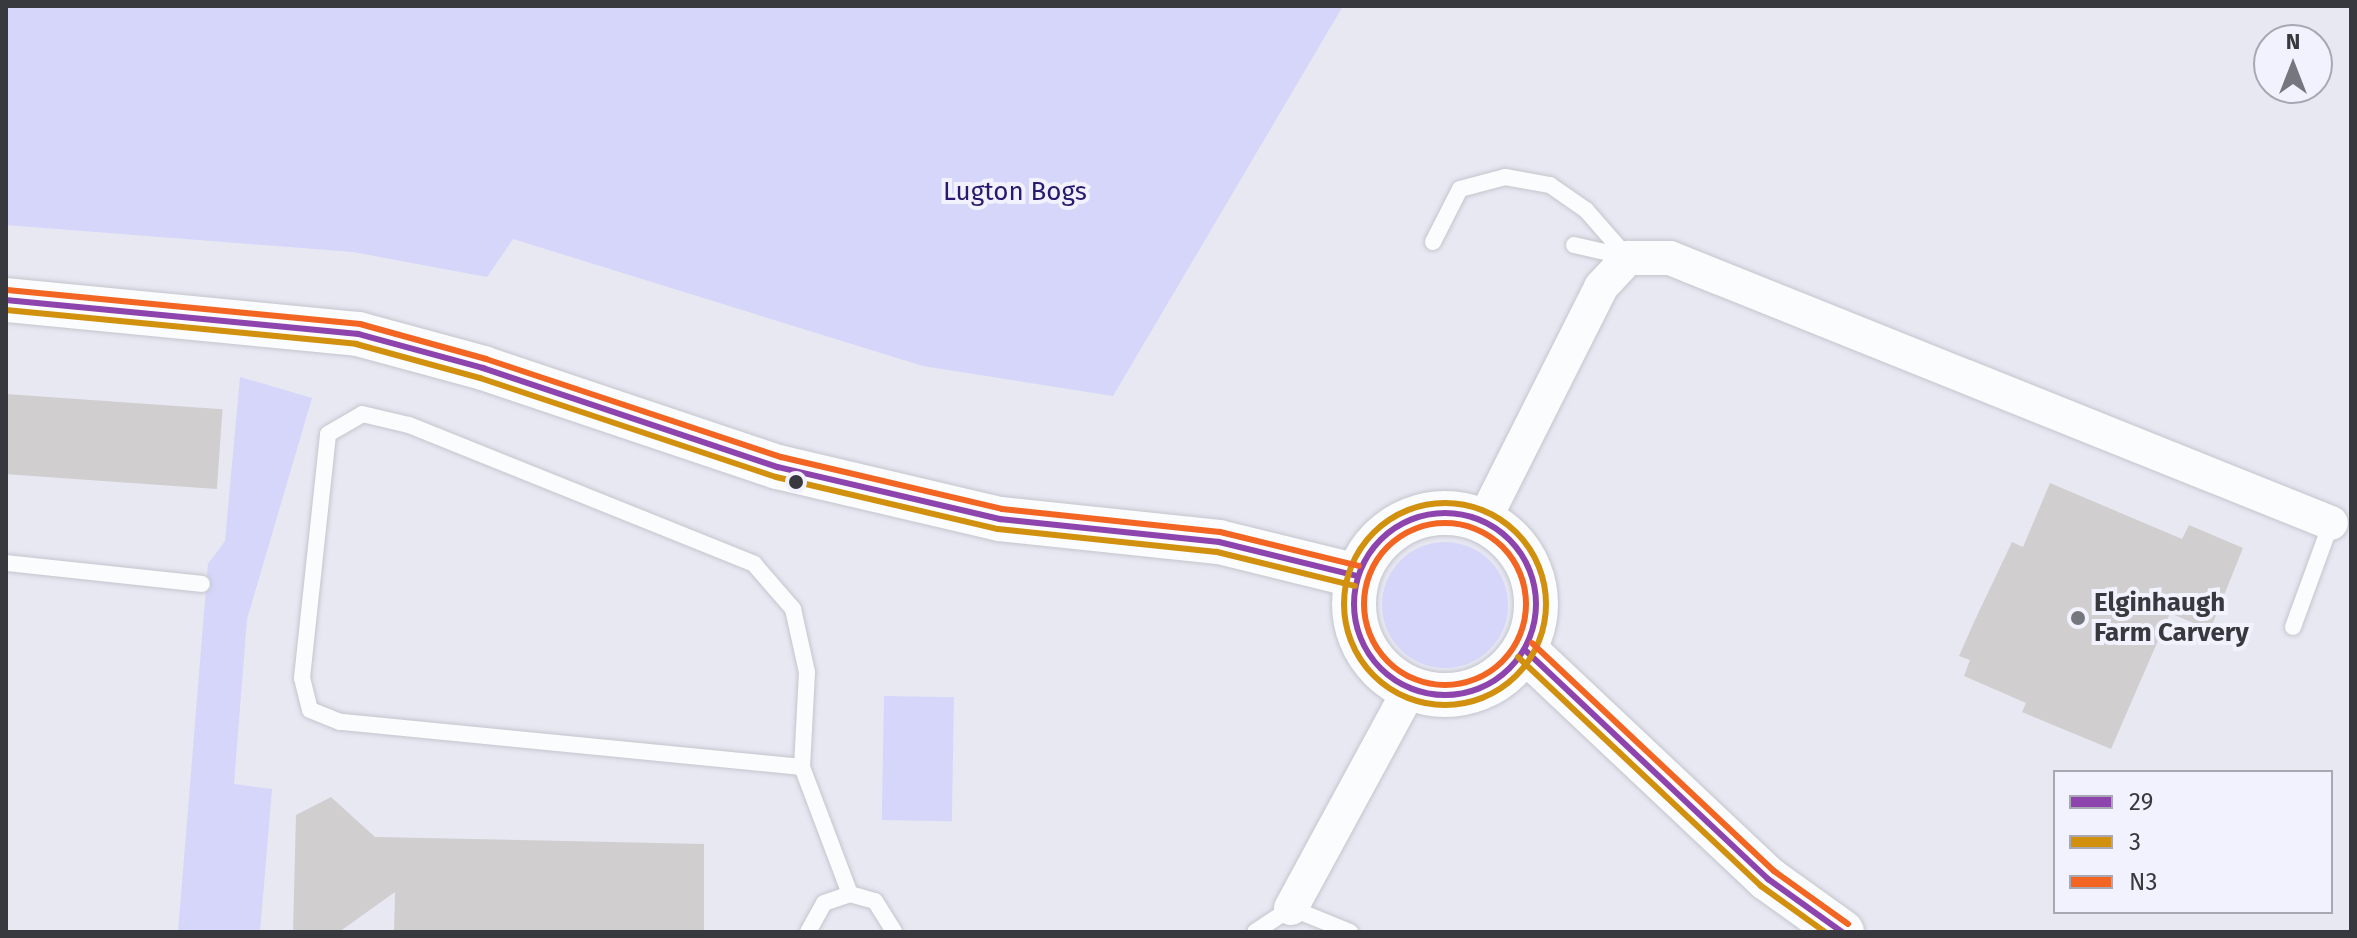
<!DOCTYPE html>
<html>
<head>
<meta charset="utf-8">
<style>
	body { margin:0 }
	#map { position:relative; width:2357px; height:938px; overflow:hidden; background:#e7e8f2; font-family:"Fira Sans",sans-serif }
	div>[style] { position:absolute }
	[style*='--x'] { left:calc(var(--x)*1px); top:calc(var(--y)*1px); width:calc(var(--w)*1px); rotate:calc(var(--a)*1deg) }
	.green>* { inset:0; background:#d5d6f9; transform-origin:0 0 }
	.round { border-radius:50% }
	.building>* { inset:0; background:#d1ced0; transform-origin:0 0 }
	.roads { filter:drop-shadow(0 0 2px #c4c5cd) drop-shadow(0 0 2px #c4c5cd) }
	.lane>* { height:16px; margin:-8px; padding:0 8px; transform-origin:8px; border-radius:8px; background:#fbfcfd }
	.street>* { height:34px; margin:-17px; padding:0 17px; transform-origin:17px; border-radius:17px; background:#fbfcfd }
	.primary>* { height:44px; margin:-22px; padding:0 22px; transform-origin:22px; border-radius:22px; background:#fbfcfd }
	.primary>.ring { margin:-22px; padding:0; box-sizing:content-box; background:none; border:44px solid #fbfcfd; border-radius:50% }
	.bus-1>* { height:6px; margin:-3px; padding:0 3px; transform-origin:3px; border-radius:3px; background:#8e44ad }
	.bus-1>.ring { margin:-3px; padding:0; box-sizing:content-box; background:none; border:6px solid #8e44ad; border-radius:50% }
	.bus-2>* { height:6px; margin:-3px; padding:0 3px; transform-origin:3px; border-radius:3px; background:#d1900d }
	.bus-2>.ring { margin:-3px; padding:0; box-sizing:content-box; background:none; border:6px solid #d1900d; border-radius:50% }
	.bus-3>* { height:6px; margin:-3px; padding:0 3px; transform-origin:3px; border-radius:3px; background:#f26522 }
	.bus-3>.ring { margin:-3px; padding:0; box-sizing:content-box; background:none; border:6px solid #f26522; border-radius:50% }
	.dots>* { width:22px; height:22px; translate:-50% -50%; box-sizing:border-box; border:4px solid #f1f2fd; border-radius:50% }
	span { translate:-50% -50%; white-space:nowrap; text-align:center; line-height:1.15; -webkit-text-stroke:8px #f1f2fd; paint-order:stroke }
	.park-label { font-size:26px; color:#2a196c }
	.poi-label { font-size:26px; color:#38383f; font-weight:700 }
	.left { translate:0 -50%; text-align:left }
	.frame { position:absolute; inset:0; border:8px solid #38383f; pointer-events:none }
	.legend { position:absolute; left:2053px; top:770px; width:280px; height:144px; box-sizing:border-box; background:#f1f2fd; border:2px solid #a7a8b1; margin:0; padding:10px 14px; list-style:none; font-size:24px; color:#38383f }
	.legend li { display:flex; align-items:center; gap:16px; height:40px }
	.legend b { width:40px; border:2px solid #a7a8b1 }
	.north { position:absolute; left:2253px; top:24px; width:80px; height:80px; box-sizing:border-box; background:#f1f2fd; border:2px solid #a7a8b1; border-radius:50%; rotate:0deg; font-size:22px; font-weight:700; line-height:32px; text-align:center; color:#38383f }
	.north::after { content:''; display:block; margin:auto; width:28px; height:36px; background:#75767e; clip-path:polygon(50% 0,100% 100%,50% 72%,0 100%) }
</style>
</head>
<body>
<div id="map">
	<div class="green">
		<i style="clip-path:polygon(6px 6px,1343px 6px,1113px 396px,923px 366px,513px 239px,487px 277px,353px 252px,6px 225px)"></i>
		<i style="clip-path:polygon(240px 377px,312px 398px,247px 619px,234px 784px,272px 789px,260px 932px,178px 932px,208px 564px,225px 541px)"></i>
		<i class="round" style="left:1382px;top:542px;width:126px;height:126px"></i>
		<i style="left:884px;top:696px;width:70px;height:124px;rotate:1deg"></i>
	</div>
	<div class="building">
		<i style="left:6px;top:394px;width:217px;height:80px;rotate:4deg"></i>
		<i style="clip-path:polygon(2050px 483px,2182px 539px,2189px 525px,2243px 548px,2210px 630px,2170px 613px,2111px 749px,2022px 712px,2026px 703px,1964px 676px,1970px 660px,1959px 656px,1974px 622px,2012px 542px,2023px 547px)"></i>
		<i style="clip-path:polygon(331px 797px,375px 837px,704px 844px,704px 932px,394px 932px,395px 892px,339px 932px,293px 932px,296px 815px)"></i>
	</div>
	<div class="roads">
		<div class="lane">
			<i style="--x:1433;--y:242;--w:59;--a:-63"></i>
			<i style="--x:1460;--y:189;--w:47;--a:-14.9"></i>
			<i style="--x:1505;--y:177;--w:46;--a:10.1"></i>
			<i style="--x:1550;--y:185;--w:44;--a:34.8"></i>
			<i style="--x:1586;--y:210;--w:64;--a:48.8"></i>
			<i style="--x:1574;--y:245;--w:54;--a:12.8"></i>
			<i style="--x:6;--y:563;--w:197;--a:6.1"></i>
			<i style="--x:2293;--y:627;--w:111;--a:-69.9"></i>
			<i style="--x:802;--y:767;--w:464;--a:-174.4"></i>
			<i style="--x:340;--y:722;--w:32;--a:-158"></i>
			<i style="--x:310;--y:710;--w:33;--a:-104"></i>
			<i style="--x:302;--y:678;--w:245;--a:-83.9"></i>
			<i style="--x:328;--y:434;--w:39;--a:-30"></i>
			<i style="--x:362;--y:414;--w:48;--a:13.2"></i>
			<i style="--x:409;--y:425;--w:372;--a:21.9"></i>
			<i style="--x:754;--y:564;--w:60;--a:49.1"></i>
			<i style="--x:793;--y:609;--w:65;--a:77.5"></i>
			<i style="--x:807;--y:672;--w:95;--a:93"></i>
			<i style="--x:802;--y:767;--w:136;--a:69.3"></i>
			<i style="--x:808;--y:932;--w:33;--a:-61"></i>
			<i style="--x:824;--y:903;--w:28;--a:-19"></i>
			<i style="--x:850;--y:894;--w:26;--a:16"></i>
			<i style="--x:875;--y:901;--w:36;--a:58"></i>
			<i style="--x:1255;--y:932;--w:43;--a:-33.7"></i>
			<i style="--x:1291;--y:908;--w:64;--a:22.1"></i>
		</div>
		<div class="street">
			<i style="--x:1484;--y:520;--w:261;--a:-63.3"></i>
			<i style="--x:1601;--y:287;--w:40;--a:-47"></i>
			<i style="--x:1628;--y:258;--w:42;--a:0"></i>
			<i style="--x:1670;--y:258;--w:712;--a:21.85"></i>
			<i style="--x:1291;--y:908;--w:249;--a:-61.5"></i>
		</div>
		<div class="primary">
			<i style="--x:6;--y:300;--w:354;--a:5.5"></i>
			<i style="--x:358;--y:334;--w:130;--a:15.2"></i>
			<i style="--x:483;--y:368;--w:311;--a:18.6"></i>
			<i style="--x:778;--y:467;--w:228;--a:13.2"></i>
			<i style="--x:1000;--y:519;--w:220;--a:6"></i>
			<i style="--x:1219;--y:542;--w:142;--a:13.8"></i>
			<i class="ring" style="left:1354px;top:513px;width:138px;height:138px"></i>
			<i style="--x:1525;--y:650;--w:334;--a:43.3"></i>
			<i style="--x:1768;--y:879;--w:91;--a:35.6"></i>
		</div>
	</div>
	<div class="bus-1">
		<i style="--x:6;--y:300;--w:354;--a:5.5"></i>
		<i style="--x:358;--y:334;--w:130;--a:15.2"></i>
		<i style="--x:483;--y:368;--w:311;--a:18.6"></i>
		<i style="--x:778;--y:467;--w:228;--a:13.2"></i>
		<i style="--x:1000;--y:519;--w:220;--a:6"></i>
		<i style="--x:1219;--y:542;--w:142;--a:13.8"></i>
		<i class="ring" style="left:1354px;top:513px;width:176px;height:176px"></i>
		<i style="--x:1525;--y:650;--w:334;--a:43.3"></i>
		<i style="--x:1768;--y:879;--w:91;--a:35.6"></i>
	</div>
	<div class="bus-2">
		<i style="--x:6;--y:310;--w:352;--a:5.5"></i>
		<i style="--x:356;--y:344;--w:129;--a:15.3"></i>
		<i style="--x:480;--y:378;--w:312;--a:18.5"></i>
		<i style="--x:776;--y:477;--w:228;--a:13.2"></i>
		<i style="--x:998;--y:529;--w:220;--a:6"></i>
		<i style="--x:1217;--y:552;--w:142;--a:13.8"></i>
		<i class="ring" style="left:1344px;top:503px;width:196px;height:196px"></i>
		<i style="--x:1518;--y:657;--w:334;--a:43.3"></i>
		<i style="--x:1761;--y:886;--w:79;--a:35.7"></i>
	</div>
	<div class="bus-3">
		<i style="--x:7;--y:290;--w:355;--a:5.5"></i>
		<i style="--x:360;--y:324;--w:131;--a:15.5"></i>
		<i style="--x:486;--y:359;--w:311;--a:18.4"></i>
		<i style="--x:781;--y:457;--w:227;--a:13.2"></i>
		<i style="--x:1002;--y:509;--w:219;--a:6"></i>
		<i style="--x:1220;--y:532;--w:143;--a:13.7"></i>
		<i class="ring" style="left:1364px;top:523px;width:156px;height:156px"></i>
		<i style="--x:1532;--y:643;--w:332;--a:43.3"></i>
		<i style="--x:1774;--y:871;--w:91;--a:35.6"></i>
	</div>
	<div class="dots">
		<i style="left:796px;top:482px;background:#38383f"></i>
		<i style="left:2078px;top:618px;background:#75767e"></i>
	</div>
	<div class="park-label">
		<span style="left:1015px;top:192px">Lugton Bogs</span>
	</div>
	<div class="poi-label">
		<span class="left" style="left:2094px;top:618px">Elginhaugh<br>Farm Carvery</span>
	</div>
	<div class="frame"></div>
	<ul class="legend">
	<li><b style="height:10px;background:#8e44ad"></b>29</li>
	<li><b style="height:10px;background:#d1900d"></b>3</li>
	<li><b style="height:10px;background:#f26522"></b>N3</li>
	</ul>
	<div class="north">N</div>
</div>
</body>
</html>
